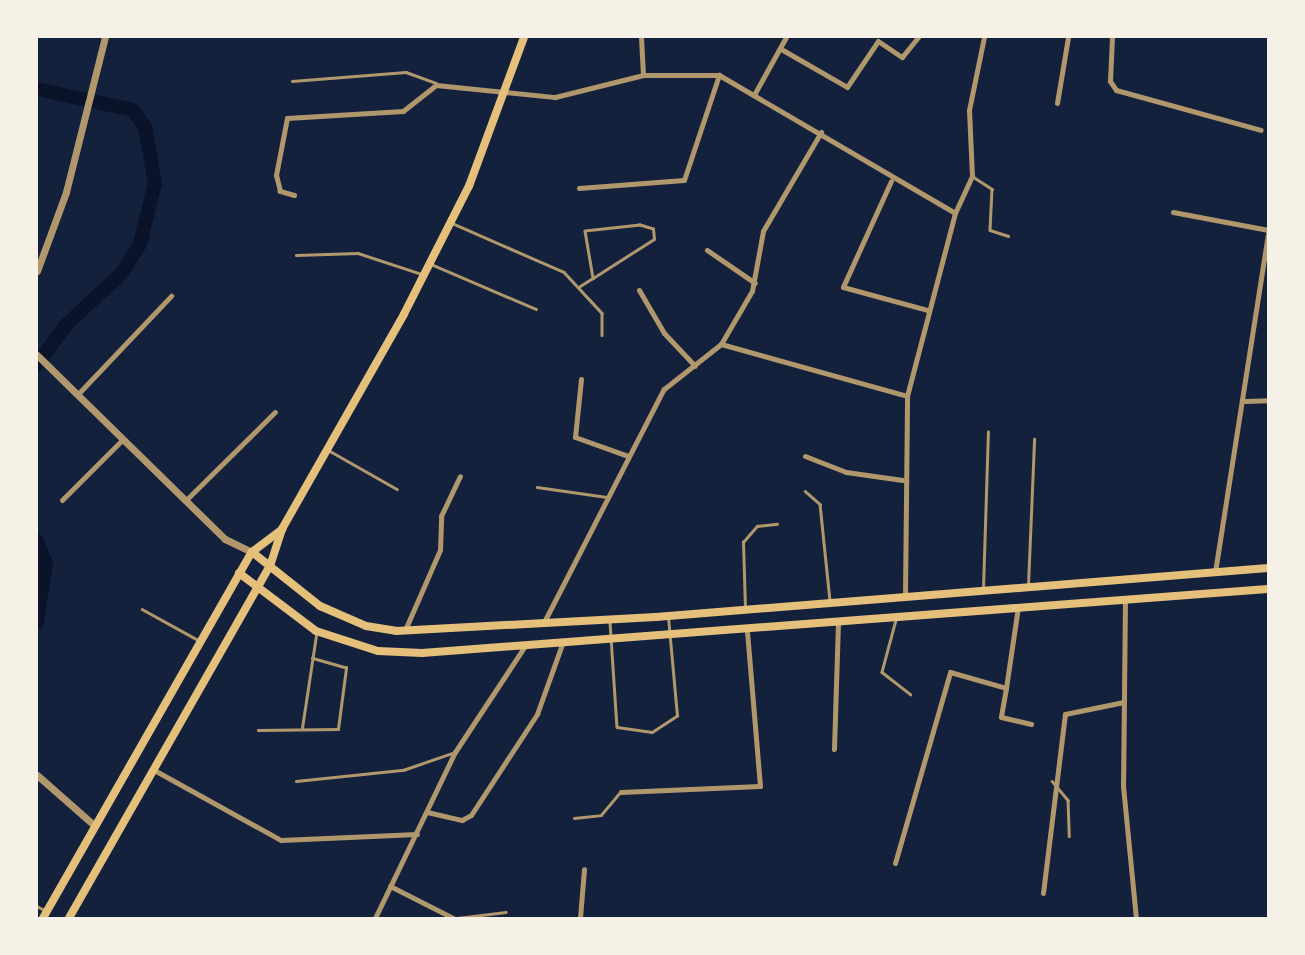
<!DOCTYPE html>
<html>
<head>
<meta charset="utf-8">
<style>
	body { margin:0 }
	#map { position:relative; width:1305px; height:955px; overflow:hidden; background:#14213d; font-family:"Open Sans",sans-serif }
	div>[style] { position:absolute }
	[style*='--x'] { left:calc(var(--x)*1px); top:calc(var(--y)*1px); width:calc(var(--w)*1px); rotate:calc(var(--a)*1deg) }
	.canal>* { height:14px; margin:-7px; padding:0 7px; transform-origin:7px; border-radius:7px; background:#0b132b }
	.service>* { height:2.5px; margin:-1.25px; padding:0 1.25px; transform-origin:1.25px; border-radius:1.25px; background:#b1986c }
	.minor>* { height:5px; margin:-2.5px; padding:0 2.5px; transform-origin:2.5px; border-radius:2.5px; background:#b1986c }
	.tertiary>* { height:7px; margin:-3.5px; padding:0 3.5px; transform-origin:3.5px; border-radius:3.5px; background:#b1986c }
	.secondary>* { height:8px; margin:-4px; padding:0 4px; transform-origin:4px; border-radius:4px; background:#e5c07b }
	span { translate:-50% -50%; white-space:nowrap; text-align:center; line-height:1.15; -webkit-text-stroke:5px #f6f1e7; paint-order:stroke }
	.frame { position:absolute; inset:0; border:38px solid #f6f1e7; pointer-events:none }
</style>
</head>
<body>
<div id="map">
	<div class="canal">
		<i style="--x:37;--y:89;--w:98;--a:12.3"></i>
		<i style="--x:133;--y:110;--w:21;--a:55"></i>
		<i style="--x:145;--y:127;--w:57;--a:79.9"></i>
		<i style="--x:155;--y:183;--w:63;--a:103.8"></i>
		<i style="--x:140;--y:244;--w:34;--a:122"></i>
		<i style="--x:122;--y:273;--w:75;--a:137.2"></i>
		<i style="--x:67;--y:324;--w:50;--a:126.9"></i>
		<i style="--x:37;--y:541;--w:24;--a:68"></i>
		<i style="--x:46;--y:563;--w:60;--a:98.7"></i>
	</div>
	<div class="service">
		<i style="--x:292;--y:81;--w:114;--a:-4.5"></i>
		<i style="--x:406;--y:72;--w:32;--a:20"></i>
		<i style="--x:972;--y:176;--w:24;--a:33"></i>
		<i style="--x:992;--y:189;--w:41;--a:92.8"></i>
		<i style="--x:990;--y:230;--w:19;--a:18"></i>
		<i style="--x:454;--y:224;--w:120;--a:23.6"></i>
		<i style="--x:564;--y:272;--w:56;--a:47.2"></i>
		<i style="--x:602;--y:313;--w:22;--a:90"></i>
		<i style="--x:296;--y:255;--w:62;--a:-1.8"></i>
		<i style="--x:358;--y:253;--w:67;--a:18.2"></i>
		<i style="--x:433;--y:265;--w:112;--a:23.1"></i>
		<i style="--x:580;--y:286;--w:15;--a:-32"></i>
		<i style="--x:593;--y:278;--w:72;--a:-32.6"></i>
		<i style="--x:654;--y:239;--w:10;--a:-96"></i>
		<i style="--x:653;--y:229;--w:14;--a:-163"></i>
		<i style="--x:640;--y:225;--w:55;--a:173.8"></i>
		<i style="--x:585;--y:231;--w:48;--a:80.3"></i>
		<i style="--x:330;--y:451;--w:77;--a:29.6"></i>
		<i style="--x:537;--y:487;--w:70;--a:8.2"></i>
		<i style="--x:805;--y:491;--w:20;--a:41"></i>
		<i style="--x:820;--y:504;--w:98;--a:84.1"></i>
		<i style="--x:1028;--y:585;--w:146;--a:-87.6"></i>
		<i style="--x:983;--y:589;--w:157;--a:-88.2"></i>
		<i style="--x:142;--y:609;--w:66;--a:28.9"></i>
		<i style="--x:745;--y:609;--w:67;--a:-91.7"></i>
		<i style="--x:743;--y:542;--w:21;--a:-49"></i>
		<i style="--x:757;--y:526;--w:20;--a:-6"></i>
		<i style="--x:896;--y:620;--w:54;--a:105.1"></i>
		<i style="--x:882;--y:672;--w:36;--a:38"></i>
		<i style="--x:610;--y:622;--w:105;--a:86.2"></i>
		<i style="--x:617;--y:727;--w:35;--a:8"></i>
		<i style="--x:652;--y:732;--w:30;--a:-33"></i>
		<i style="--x:677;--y:716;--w:98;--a:-95.2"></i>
		<i style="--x:302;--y:728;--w:94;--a:-81.4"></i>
		<i style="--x:258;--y:730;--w:80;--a:-0.7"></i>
		<i style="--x:338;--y:729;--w:62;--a:-82.5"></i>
		<i style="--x:346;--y:668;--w:35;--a:-164"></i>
		<i style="--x:296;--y:781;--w:108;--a:-5.9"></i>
		<i style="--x:403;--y:770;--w:52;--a:-19.1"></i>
		<i style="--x:1052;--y:781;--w:25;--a:50"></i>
		<i style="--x:1068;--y:800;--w:36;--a:88"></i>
		<i style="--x:574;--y:818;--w:27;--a:-6"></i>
		<i style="--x:601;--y:815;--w:30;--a:-50"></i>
		<i style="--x:37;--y:906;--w:10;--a:29"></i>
		<i style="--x:457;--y:918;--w:49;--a:-7"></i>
	</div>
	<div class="minor">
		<i style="--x:641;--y:37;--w:38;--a:87"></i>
		<i style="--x:1112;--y:37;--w:44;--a:92.6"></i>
		<i style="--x:1110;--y:81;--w:11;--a:56"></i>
		<i style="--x:1116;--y:90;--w:150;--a:15.4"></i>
		<i style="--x:781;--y:49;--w:76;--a:29.9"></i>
		<i style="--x:847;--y:87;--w:55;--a:-56"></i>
		<i style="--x:878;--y:41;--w:29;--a:34"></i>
		<i style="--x:902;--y:57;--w:26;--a:-51"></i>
		<i style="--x:755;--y:93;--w:64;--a:-61"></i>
		<i style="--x:1057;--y:103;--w:67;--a:-80.5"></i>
		<i style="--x:891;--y:181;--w:116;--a:114.4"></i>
		<i style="--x:843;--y:287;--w:87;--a:15.3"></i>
		<i style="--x:579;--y:188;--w:105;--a:-4.4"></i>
		<i style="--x:684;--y:180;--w:111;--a:-71.6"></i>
		<i style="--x:294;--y:195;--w:15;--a:-164"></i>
		<i style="--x:280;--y:191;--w:16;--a:-104"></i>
		<i style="--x:276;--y:175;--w:58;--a:-79.1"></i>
		<i style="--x:287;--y:118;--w:116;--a:-3.5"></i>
		<i style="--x:403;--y:111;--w:42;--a:-38.2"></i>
		<i style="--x:436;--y:85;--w:120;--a:5.8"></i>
		<i style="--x:555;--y:97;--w:91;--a:-14"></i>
		<i style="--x:643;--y:75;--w:76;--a:0"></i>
		<i style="--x:719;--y:75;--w:273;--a:30.3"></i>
		<i style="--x:1173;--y:212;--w:97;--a:10.7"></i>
		<i style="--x:707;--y:250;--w:58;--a:34.5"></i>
		<i style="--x:639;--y:290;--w:50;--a:59.8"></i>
		<i style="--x:664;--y:333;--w:45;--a:46.8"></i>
		<i style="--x:721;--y:344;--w:193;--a:15.6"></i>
		<i style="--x:581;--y:379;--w:58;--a:95.9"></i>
		<i style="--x:575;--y:437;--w:56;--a:19.7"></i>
		<i style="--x:77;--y:395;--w:137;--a:-46.5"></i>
		<i style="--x:1245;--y:401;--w:23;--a:-2"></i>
		<i style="--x:805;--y:456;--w:44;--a:21.3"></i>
		<i style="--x:846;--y:472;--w:57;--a:8.1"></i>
		<i style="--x:62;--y:500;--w:86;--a:-45"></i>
		<i style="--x:186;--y:500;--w:125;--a:-44.7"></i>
		<i style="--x:1215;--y:572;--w:344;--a:-81.1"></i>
		<i style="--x:905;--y:595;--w:199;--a:-89.4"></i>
		<i style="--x:907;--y:396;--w:189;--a:-75.3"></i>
		<i style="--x:955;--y:213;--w:41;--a:-65.3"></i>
		<i style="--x:972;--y:176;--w:66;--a:-92.6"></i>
		<i style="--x:969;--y:110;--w:75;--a:-78.4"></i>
		<i style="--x:1125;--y:599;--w:187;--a:90.6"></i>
		<i style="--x:1123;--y:786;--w:133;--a:84.4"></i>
		<i style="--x:544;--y:622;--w:262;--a:-62.8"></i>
		<i style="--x:664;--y:389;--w:73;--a:-38.3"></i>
		<i style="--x:721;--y:344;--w:61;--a:-59.7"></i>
		<i style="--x:752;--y:291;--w:61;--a:-79.6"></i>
		<i style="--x:763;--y:231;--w:115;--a:-59.6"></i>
		<i style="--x:405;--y:630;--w:87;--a:-66.4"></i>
		<i style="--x:440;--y:550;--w:34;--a:-88"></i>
		<i style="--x:441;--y:516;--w:44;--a:-64.6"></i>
		<i style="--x:1006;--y:688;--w:29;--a:100"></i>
		<i style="--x:1001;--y:717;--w:31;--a:13"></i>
		<i style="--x:834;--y:749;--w:129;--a:-88.2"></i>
		<i style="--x:154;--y:770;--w:145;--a:28.9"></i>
		<i style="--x:281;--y:840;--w:136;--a:-2.5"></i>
		<i style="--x:621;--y:792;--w:139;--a:-2.5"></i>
		<i style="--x:760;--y:786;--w:156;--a:-94.8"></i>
		<i style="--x:427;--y:812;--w:36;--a:13"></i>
		<i style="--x:462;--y:820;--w:10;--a:-29"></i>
		<i style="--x:471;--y:815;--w:121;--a:-56.8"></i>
		<i style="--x:537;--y:714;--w:74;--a:-70.3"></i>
		<i style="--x:895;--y:863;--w:199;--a:-73.9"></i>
		<i style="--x:950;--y:672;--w:58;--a:15.9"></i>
		<i style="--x:1006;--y:688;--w:82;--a:-81.6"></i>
		<i style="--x:390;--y:886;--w:71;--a:26.9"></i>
		<i style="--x:1043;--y:893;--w:180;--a:-83"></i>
		<i style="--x:1065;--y:714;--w:60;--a:-11.5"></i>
		<i style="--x:375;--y:918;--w:184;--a:-64.3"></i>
		<i style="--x:455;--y:752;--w:127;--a:-56.6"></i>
		<i style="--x:580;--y:918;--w:49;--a:-85.3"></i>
	</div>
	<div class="tertiary">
		<i style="--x:37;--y:271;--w:84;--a:-69.8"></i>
		<i style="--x:66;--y:192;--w:160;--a:-75.9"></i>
		<i style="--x:37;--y:355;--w:263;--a:44.4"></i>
		<i style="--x:225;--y:539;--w:30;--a:26"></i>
		<i style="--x:37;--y:775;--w:77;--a:41.3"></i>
	</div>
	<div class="secondary">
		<i style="--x:252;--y:552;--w:87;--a:38.5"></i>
		<i style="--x:320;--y:606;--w:50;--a:23.5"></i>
		<i style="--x:366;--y:626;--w:30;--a:9"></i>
		<i style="--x:396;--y:631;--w:260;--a:-3.1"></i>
		<i style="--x:656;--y:617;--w:614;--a:-4.58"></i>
		<i style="--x:239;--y:573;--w:96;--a:37"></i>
		<i style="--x:316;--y:631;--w:65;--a:17.9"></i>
		<i style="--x:378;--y:651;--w:44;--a:2.6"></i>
		<i style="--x:422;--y:653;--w:848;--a:-4.33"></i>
		<i style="--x:43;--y:918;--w:421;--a:-60.3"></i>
		<i style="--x:252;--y:552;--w:38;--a:-37"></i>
		<i style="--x:69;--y:918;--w:405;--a:-60.3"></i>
		<i style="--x:270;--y:566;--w:39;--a:-72"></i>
		<i style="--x:282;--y:529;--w:247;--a:-60.4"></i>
		<i style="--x:404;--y:314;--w:144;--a:-63.1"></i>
		<i style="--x:469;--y:186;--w:159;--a:-69.7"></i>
	</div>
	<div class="frame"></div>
</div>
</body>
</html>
